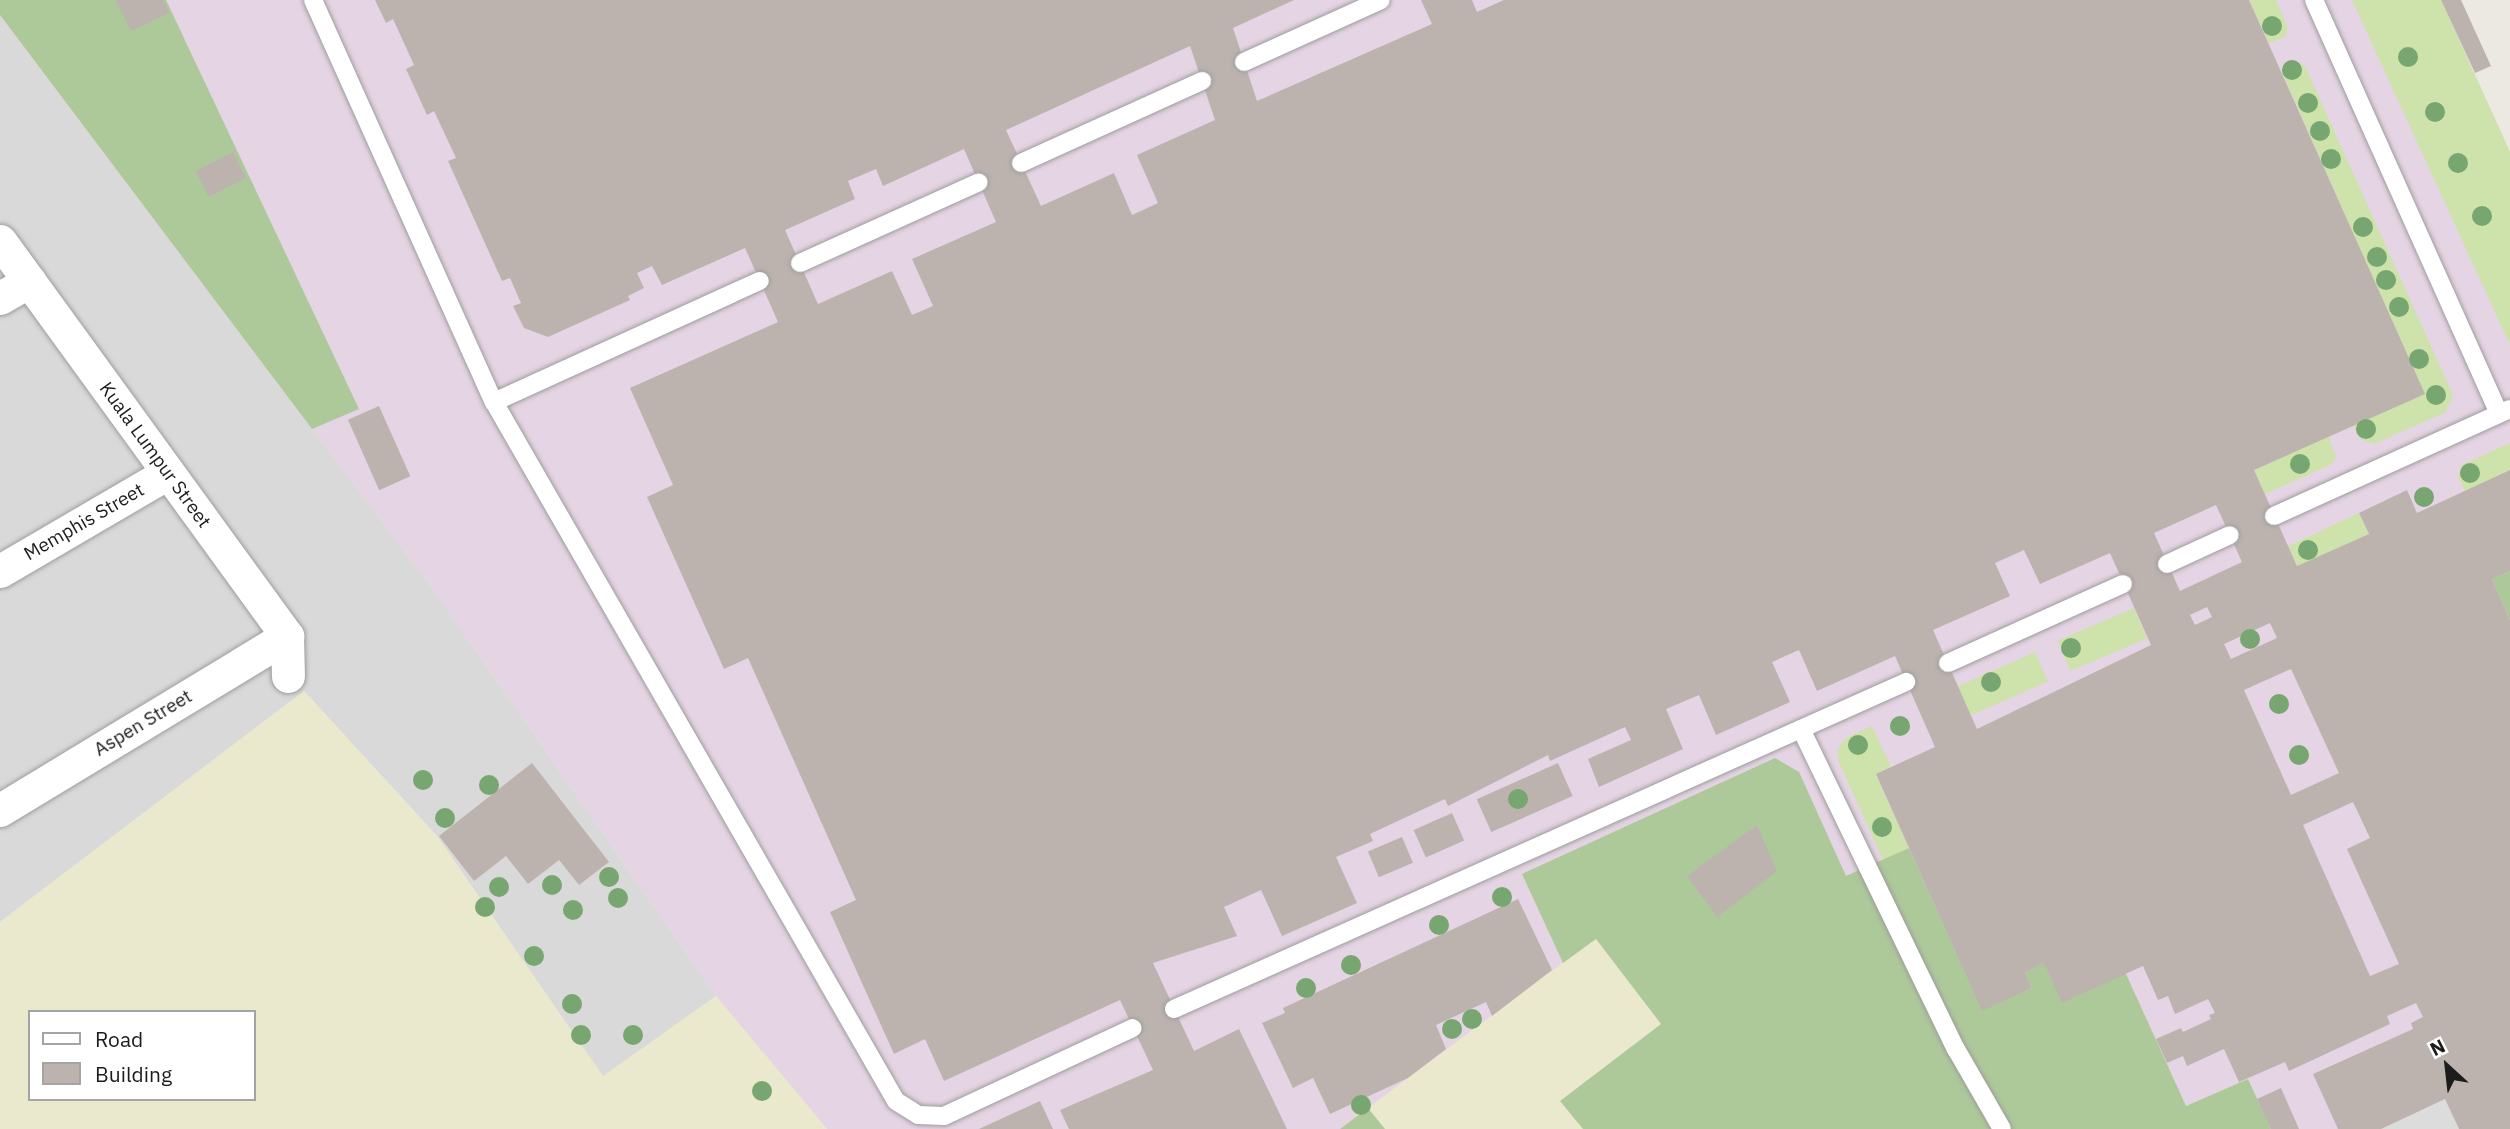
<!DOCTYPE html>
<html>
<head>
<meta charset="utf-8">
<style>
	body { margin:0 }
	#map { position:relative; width:2510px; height:1129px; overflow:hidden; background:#ece8e2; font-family:"IBM Plex Sans",sans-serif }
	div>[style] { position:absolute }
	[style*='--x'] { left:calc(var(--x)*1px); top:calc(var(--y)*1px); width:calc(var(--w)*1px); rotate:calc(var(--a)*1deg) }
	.residential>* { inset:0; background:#dad9d9 }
	.industrial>* { inset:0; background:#e5d4e4 }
	.farmland>* { inset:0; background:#eae9ce }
	.grass>* { inset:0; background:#cde3ab; transform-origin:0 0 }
	.forest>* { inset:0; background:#adc999 }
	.parking>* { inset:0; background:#dcdcdc }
	.building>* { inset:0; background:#bcb3af; transform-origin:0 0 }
	.roads { filter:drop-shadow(0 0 2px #9d9d9d) drop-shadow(0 0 2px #9d9d9d) }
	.lane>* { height:18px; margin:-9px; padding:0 9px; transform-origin:9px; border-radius:9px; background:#fff }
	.street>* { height:33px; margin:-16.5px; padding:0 16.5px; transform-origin:16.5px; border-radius:16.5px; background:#fff }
	.trees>* { width:20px; height:20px; margin:-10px; border-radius:50%; background:#77a670 }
	span { translate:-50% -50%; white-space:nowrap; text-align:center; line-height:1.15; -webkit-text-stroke:6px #fff; paint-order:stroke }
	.street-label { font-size:19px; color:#1c1c1c }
	.legend { position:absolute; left:28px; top:1010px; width:228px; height:91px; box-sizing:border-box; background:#fff; border:2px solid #a4a4a4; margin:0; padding:9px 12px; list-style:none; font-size:21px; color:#1c1c1c }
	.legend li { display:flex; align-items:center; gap:14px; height:35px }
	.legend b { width:35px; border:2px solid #a4a4a4 }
	.north { position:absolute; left:2412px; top:1031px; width:70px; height:70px; -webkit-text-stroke:5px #fff; paint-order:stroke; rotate:333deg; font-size:19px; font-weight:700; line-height:28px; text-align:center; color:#1c1c1c }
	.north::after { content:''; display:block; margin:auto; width:24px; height:32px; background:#1c1c1c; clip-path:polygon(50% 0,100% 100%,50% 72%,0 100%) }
</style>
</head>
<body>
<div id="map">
	<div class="residential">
		<i style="clip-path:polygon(0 15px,433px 589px,716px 996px,603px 1077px,437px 836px,304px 691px,0 922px)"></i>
	</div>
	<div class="industrial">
		<i style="clip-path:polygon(0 0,2441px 0,2510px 152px,2510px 1129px,1900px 1129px,1596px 938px,1340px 1129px,827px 1129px,716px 996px,433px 589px,0 15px)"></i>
	</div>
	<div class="farmland">
		<i style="clip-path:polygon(evenodd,304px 691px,437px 836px,603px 1076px,716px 996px,827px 1129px,0 1129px,0 922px,304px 691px,30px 1012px,254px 1012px,254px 1099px,30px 1099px,30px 1012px)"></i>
		<i style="clip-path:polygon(1596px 938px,1661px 1024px,1561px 1101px,1583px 1129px,1385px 1129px,1368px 1108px)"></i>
	</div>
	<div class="grass">
		<i style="clip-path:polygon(2249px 0,2276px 0,2288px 28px,2285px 37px,2269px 43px)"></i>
		<i style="clip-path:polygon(2352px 0,2441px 0,2510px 152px,2510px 345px)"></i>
		<i style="clip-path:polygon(2297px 63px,2305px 66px,2453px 395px,2446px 412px,2374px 444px,2360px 439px,2354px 425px,2424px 393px,2281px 70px)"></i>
		<i style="clip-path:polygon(2329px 436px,2336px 458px,2330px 465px,2265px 494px,2254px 470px)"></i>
		<i style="clip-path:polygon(2510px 443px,2510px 470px,2465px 491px,2458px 477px,2462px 465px)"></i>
		<i style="left:2359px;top:513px;width:23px;height:78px;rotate:65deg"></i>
		<i style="left:2134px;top:608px;width:33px;height:83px;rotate:67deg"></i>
		<i style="left:2035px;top:652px;width:32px;height:85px;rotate:66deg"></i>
		<i style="clip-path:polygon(1872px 726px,1891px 767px,1876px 775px,1909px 848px,1883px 860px,1838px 760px,1838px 748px,1846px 738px)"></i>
	</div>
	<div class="forest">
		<i style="clip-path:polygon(0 0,166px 0,359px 409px,312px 429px,0 15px)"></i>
		<i style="clip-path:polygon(2510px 571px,2510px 620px,2492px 579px)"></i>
		<i style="clip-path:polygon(1775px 758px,1799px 772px,1846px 876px,1909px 848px,1982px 1010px,2032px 988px,2025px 973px,2044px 963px,2126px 974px,2186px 1106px,2248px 1079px,2271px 1129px,1583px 1129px,1560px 1101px,1661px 1024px,1596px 939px,1563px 963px,1522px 874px)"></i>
		<i style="clip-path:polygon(1368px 1108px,1385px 1129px,1340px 1129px)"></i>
	</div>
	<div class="parking">
		<i style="clip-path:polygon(2445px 1099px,2459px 1129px,2381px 1129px)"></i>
	</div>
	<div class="building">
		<i style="clip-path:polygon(116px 0,163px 0,169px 13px,131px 31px)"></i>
		<i style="clip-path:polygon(evenodd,375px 0,1294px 0,1233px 28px,1257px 101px,1432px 24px,1421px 0,1472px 0,1477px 12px,1504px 0,2249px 0,2425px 394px,2254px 470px,2297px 566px,2369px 534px,2359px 513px,2407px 490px,2417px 513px,2510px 470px,2510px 571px,2492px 579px,2510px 620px,2510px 1129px,2459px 1129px,2445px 1099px,2381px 1129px,2338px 1129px,2313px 1074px,2413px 1029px,2411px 1023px,2423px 1017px,2416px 1003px,2387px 1016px,2390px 1024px,2289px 1071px,2285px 1062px,2239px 1082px,2224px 1049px,2187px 1066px,2183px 1056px,2167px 1063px,2156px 1039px,2181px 1028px,2183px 1032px,2211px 1019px,2209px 1015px,2215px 1013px,2208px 999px,2175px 1014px,2168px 996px,2158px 1000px,2143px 966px,2062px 1003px,2044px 963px,2025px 973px,2032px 988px,1982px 1011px,1876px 774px,1935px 747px,1895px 656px,1817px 691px,1799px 650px,1772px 662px,1790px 702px,1716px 735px,1699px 695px,1666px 709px,1683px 749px,1599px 787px,1588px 759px,1631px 740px,1625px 727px,1550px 761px,1548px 755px,1448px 806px,1445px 799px,1370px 834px,1373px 841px,1336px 857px,1357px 903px,1282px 936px,1261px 890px,1224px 907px,1237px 936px,1153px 963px,1194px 1051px,1239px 1029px,1287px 1129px,1069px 1129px,1060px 1110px,1153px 1070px,1120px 1000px,944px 1081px,925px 1039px,894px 1054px,830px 912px,856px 900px,748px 658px,724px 669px,647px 497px,673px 485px,630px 388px,778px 322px,745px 248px,662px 285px,652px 266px,637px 273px,644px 288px,628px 296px,630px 300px,548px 337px,524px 328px,513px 306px,521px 303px,510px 278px,502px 281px,448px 161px,456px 158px,434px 111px,427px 115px,406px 69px,414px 65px,393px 19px,386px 23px,375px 0,1190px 46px,1215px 120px,1137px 155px,1158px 203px,1132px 215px,1114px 173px,1041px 206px,1006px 130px,1190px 46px,375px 0,964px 149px,996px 222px,912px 259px,933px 306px,912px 315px,892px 271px,818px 304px,785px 230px,855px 199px,848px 181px,876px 169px,883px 186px,964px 149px,375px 0,2216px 505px,2242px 562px,2180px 591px,2154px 533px,2216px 505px,375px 0,2024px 550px,2040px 584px,2110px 553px,2151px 645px,1977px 729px,1933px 630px,2010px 596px,1995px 563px,2024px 550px,375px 0,2207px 607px,2212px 617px,2195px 625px,2190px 615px,2207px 607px,375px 0,2270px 623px,2277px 638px,2231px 659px,2224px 644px,2270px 623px,375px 0,2291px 669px,2339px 773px,2291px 795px,2244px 690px,2291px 669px,375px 0,2353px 802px,2370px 838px,2347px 849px,2399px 964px,2370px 976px,2303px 825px,2353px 802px)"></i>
		<i style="clip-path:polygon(2441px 0,2461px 0,2491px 66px,2475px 73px)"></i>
		<i style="left:233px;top:152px;width:29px;height:42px;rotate:63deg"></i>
		<i style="left:379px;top:406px;width:77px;height:34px;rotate:66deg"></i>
		<i style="clip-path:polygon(532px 763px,609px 862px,579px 885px,559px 860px,528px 884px,506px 856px,474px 881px,439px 836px)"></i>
		<i style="left:1558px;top:763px;width:36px;height:89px;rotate:66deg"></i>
		<i style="left:1452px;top:813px;width:30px;height:42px;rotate:66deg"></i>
		<i style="clip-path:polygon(1757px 825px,1777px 871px,1717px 917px,1687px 876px)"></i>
		<i style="left:1402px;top:837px;width:28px;height:37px;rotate:67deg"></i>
		<i style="clip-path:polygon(1518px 899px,1552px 970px,1492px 1016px,1486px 1002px,1436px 1025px,1446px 1049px,1408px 1078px,1330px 1114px,1313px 1078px,1293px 1088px,1262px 1023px,1285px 1013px,1283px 1008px)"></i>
		<i style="clip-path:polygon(2281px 1088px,2299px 1129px,2271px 1129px,2257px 1099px)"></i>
		<i style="clip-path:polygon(1040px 1101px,1053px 1129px,979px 1129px)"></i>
	</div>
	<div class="roads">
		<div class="lane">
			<i style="--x:313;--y:0;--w:441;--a:65.8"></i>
			<i style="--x:494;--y:402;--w:806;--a:60.1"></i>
			<i style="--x:896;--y:1101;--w:26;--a:32"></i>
			<i style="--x:918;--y:1115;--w:26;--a:2"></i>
			<i style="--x:944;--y:1116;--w:208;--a:-25"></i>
			<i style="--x:2314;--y:0;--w:453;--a:65.9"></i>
			<i style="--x:1244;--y:62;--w:150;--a:-24.3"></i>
			<i style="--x:1021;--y:163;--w:199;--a:-24.4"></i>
			<i style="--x:800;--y:263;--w:196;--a:-24.3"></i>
			<i style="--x:494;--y:402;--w:292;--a:-24.5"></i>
			<i style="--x:2274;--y:516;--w:259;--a:-24.4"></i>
			<i style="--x:2167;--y:564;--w:69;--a:-24.7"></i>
			<i style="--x:1948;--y:663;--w:192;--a:-24.3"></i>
			<i style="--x:1801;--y:729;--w:356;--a:64.2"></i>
			<i style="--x:1956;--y:1049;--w:92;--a:60.1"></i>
			<i style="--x:1174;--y:1009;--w:802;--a:-24.07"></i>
		</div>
		<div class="street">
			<i style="--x:0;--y:241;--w:488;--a:54"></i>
			<i style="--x:287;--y:636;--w:40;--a:88.6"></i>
			<i style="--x:0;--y:298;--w:34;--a:-30"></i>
			<i style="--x:0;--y:571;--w:194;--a:-30.3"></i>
			<i style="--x:0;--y:810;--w:336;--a:-31.2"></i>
		</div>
	</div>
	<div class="trees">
		<i style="left:2272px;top:26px"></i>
		<i style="left:2408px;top:57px"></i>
		<i style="left:2292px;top:70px"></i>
		<i style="left:2308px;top:103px"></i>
		<i style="left:2435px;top:112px"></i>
		<i style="left:2320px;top:131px"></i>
		<i style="left:2331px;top:159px"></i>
		<i style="left:2458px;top:163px"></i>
		<i style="left:2482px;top:216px"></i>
		<i style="left:2363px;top:227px"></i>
		<i style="left:2377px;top:257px"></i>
		<i style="left:2386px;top:280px"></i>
		<i style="left:2399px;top:307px"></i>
		<i style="left:2419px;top:359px"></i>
		<i style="left:2436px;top:395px"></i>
		<i style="left:2366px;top:429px"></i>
		<i style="left:2300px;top:464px"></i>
		<i style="left:2470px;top:473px"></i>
		<i style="left:2424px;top:497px"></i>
		<i style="left:2308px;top:550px"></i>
		<i style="left:2250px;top:639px"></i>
		<i style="left:2071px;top:648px"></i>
		<i style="left:1991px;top:682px"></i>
		<i style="left:2279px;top:704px"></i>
		<i style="left:1900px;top:726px"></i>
		<i style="left:1858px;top:745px"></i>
		<i style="left:2299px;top:755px"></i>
		<i style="left:423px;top:780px"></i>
		<i style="left:489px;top:785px"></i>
		<i style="left:1518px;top:799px"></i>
		<i style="left:445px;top:818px"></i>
		<i style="left:1882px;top:827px"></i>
		<i style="left:609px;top:877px"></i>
		<i style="left:552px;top:885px"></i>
		<i style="left:499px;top:887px"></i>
		<i style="left:1502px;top:897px"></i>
		<i style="left:618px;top:898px"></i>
		<i style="left:485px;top:907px"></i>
		<i style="left:573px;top:910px"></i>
		<i style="left:1439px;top:925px"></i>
		<i style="left:534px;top:956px"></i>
		<i style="left:1351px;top:965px"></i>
		<i style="left:1306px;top:988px"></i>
		<i style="left:572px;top:1004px"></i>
		<i style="left:1472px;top:1019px"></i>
		<i style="left:1452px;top:1029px"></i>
		<i style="left:581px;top:1035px"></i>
		<i style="left:633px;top:1035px"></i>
		<i style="left:762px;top:1091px"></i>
		<i style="left:1361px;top:1105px"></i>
	</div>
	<div class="street-label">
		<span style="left:155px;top:455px;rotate:54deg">Kuala Lumpur Street</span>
		<span style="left:84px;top:522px;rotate:-30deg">Memphis Street</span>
		<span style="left:143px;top:723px;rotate:-31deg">Aspen Street</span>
	</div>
	<ul class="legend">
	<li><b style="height:9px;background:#fff"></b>Road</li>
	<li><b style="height:19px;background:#bcb3af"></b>Building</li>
	</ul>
	<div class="north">N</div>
</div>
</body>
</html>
